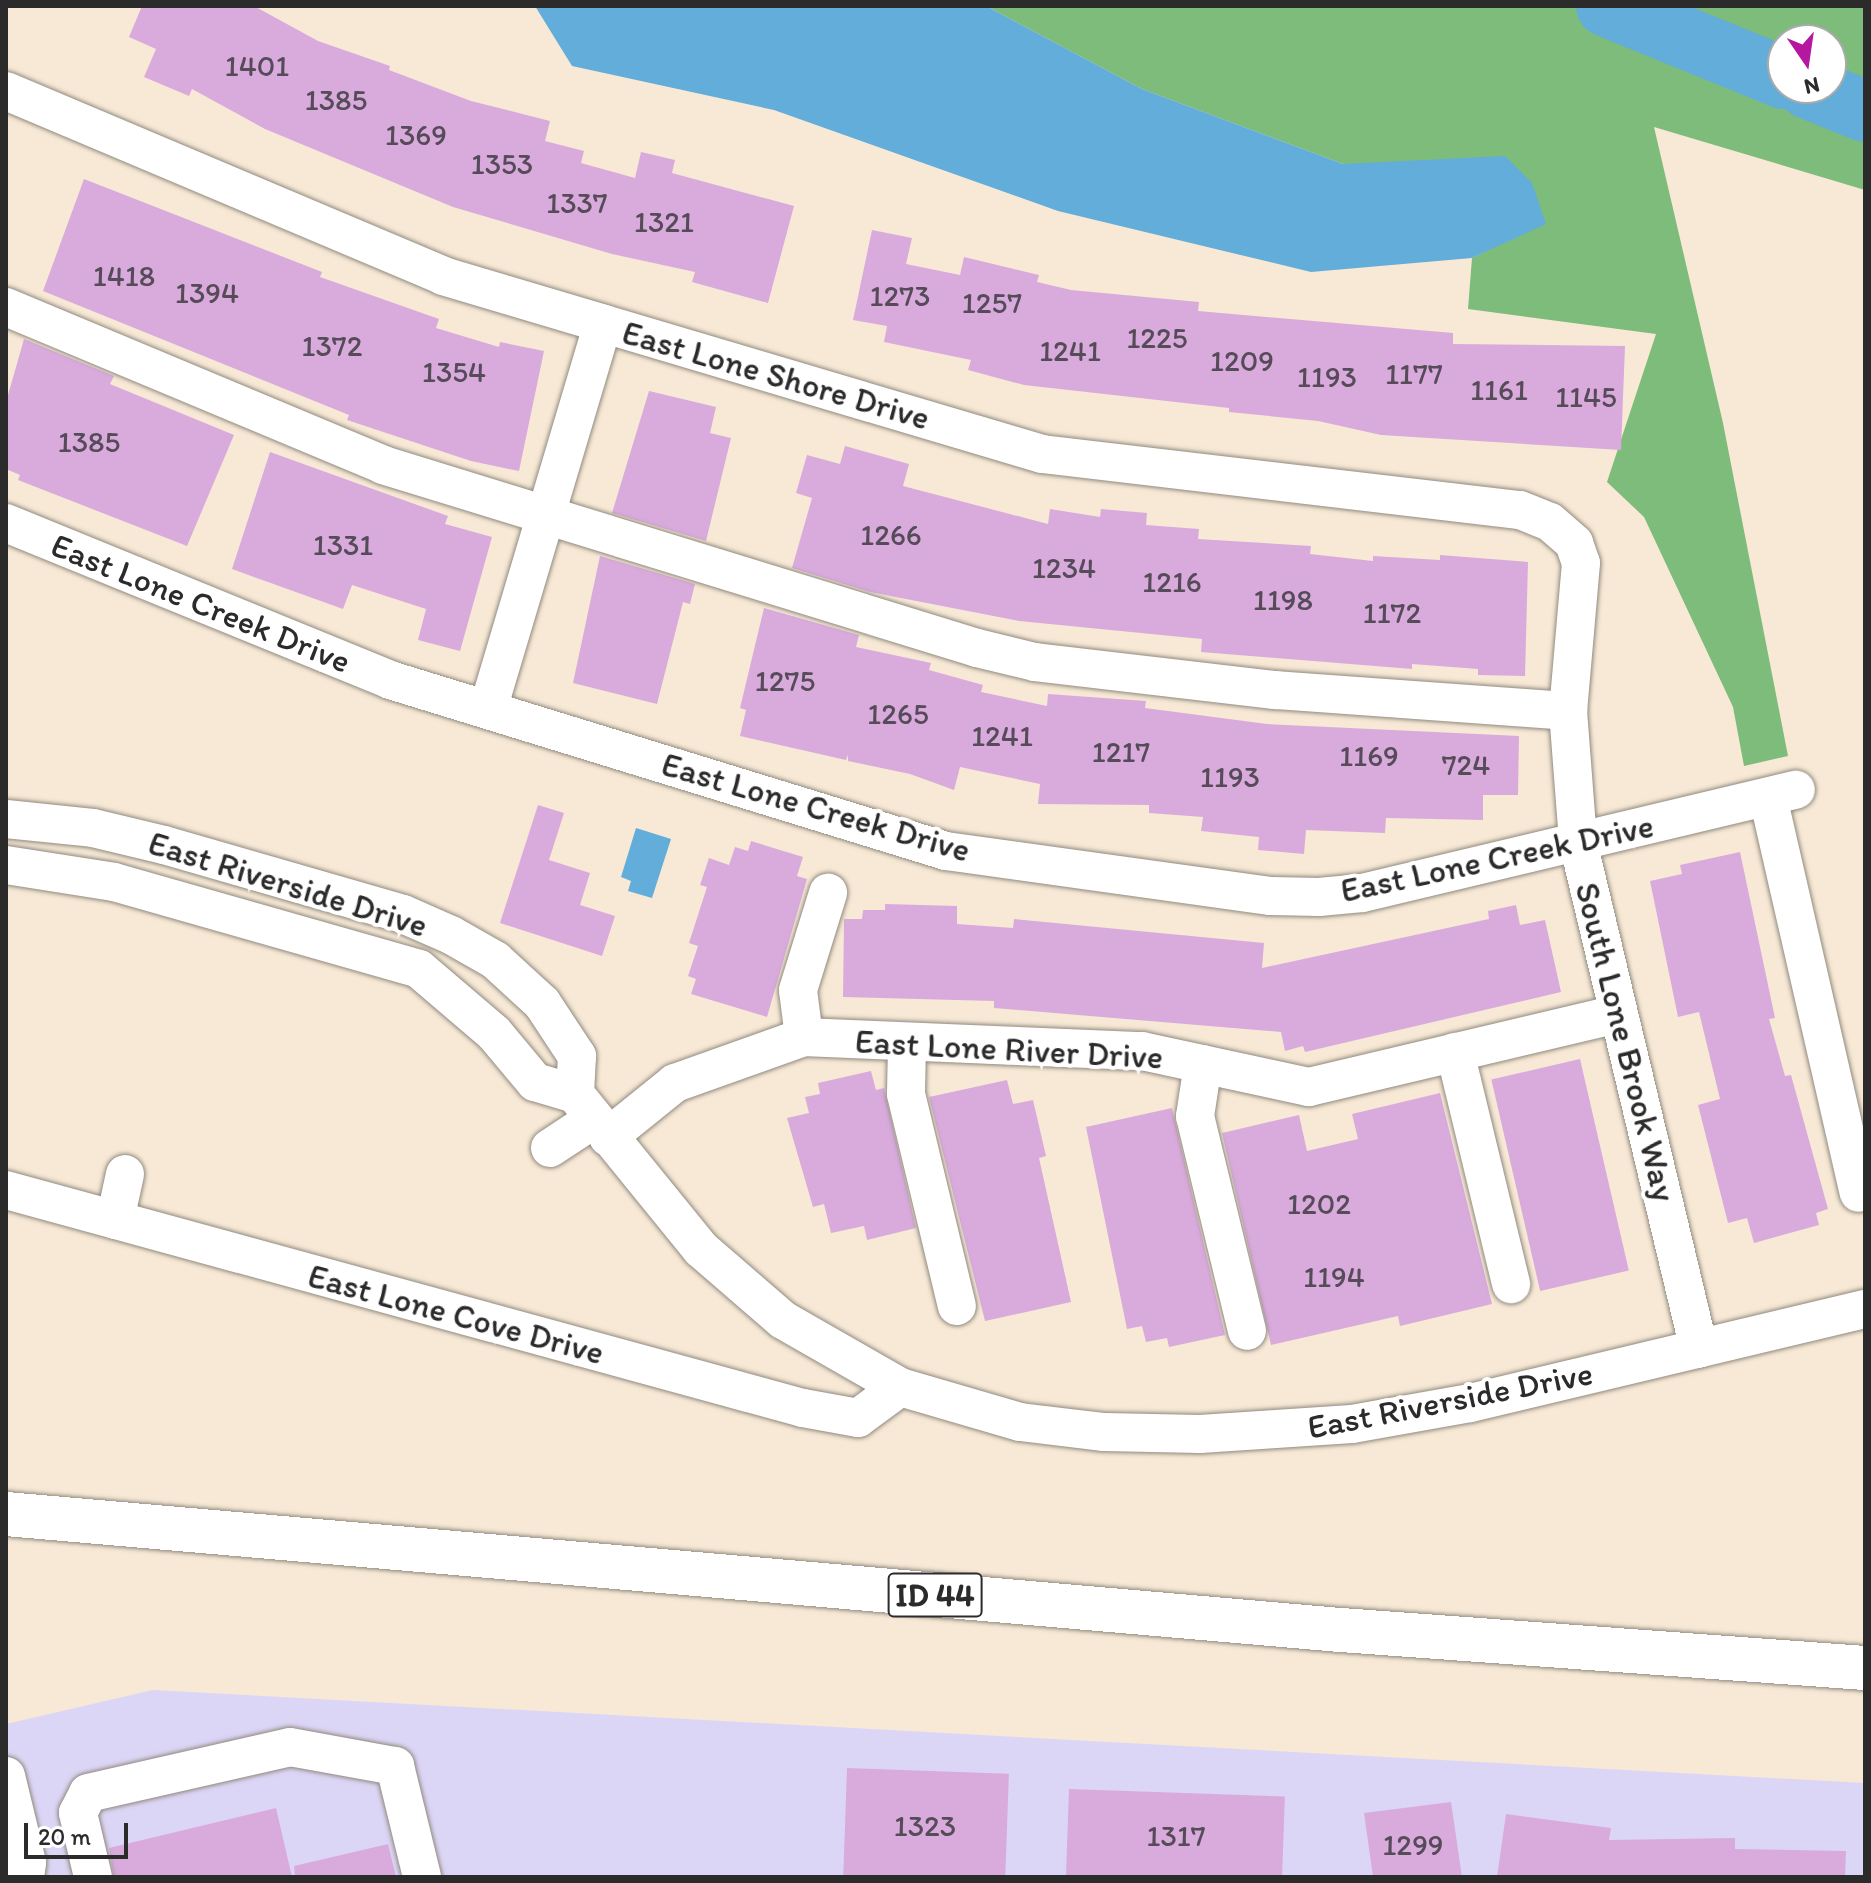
<!DOCTYPE html>
<html>
<head>
<meta charset="utf-8">
<style>
	body { margin:0 }
	#map { position:relative; width:1871px; height:1883px; overflow:hidden; background:#f7e9d5; font-family:Itim,sans-serif }
	div>[style] { position:absolute }
	[style*='--x'] { left:calc(var(--x)*1px); top:calc(var(--y)*1px); width:calc(var(--w)*1px); rotate:calc(var(--a)*1deg) }
	.built>* { inset:0; background:#dcd6f6 }
	.forest>* { inset:0; background:#7dbc7b }
	.water>* { inset:0; background:#62adda }
	.river>* { height:62px; margin:-31px; padding:0 31px; transform-origin:31px; border-radius:31px; background:#62adda }
	.building>* { inset:0; background:#d9abdd; transform-origin:0 0 }
	.roads { filter:drop-shadow(0 0 2px #918a80) drop-shadow(0 0 2px #918a80) }
	.minor>* { height:38px; margin:-19px; padding:0 19px; transform-origin:19px; border-radius:19px; background:#fff }
	.highway>* { height:44px; margin:-22px; padding:0 22px; transform-origin:22px; border-radius:22px; background:#fff }
	span { translate:-50% -50%; white-space:nowrap; text-align:center; line-height:1.15; -webkit-text-stroke:8px #fff; paint-order:stroke }
	.number-label { font-size:30px; color:#564b58 }
	.number-label span { -webkit-text-stroke-width:0 }
	.shield-label span { padding:2px 6px; background:#fff; border:2px solid; border-radius:6px; -webkit-text-stroke-width:0 }
	.shield-label { font-size:32px; color:#2b2b2b; font-weight:700 }
	.street-label { font-size:34px; color:#2b2b2b }
	.frame { position:absolute; inset:0; border:8px solid #2b2b2b; pointer-events:none }
	.north { position:absolute; left:1767px; top:24px; width:80px; height:80px; box-sizing:border-box; background:#fff; border:2px solid #aaa; border-radius:50%; rotate:167deg; font-size:22px; font-weight:700; line-height:32px; text-align:center; color:#2b2b2b }
	.north::after { content:''; display:block; margin:auto; width:28px; height:36px; background:#b5179e; clip-path:polygon(50% 0,100% 100%,50% 72%,0 100%) }
	.scale { position:absolute; left:24px; top:1823px; width:104px; height:36px; box-sizing:border-box; border:4px solid #2b2b2b; border-top:0; padding-left:10px; font-size:24px; line-height:28px; white-space:nowrap; color:#2b2b2b; -webkit-text-stroke:6px #fff; paint-order:stroke }
</style>
</head>
<body>
<div id="map">
	<div class="built">
		<i style="clip-path:polygon(153px 1690px,1865px 1783px,1865px 1877px,6px 1877px,6px 1724px)"></i>
	</div>
	<div class="forest">
		<i style="clip-path:polygon(evenodd,986px 6px,1865px 6px,1865px 190px,1654px 127px,1723px 423px,1788px 756px,1744px 766px,1733px 707px,1644px 517px,1607px 482px,1656px 334px,1468px 309px,1472px 258px,1545px 223px,1343px 164px,1142px 89px,986px 6px,1783px 40px,1831px 40px,1831px 88px,1783px 88px,1783px 40px)"></i>
	</div>
	<div class="water">
		<i style="clip-path:polygon(535px 6px,986px 6px,1142px 89px,1343px 164px,1505px 156px,1532px 183px,1546px 224px,1472px 258px,1311px 272px,1058px 211px,774px 110px,572px 66px)"></i>
		<i style="clip-path:polygon(636px 828px,671px 839px,652px 898px,628px 891px,631px 881px,621px 877px)"></i>
	</div>
	<div class="river">
		<i style="--x:1607;--y:6;--w:190;--a:22.2"></i>
		<i style="--x:1808;--y:88;--w:61;--a:22"></i>
	</div>
	<div class="building">
		<i style="clip-path:polygon(142px 6px,254px 6px,318px 41px,390px 66px,389px 70px,471px 101px,550px 121px,545px 141px,584px 151px,581px 163px,635px 178px,641px 152px,675px 160px,672px 173px,794px 206px,768px 303px,692px 282px,695px 272px,612px 254px,453px 207px,265px 129px,192px 89px,189px 96px,144px 77px,156px 49px,129px 37px)"></i>
		<i style="clip-path:polygon(84px 179px,322px 272px,320px 277px,439px 319px,436px 328px,499px 347px,500px 342px,544px 351px,519px 471px,471px 461px,347px 420px,349px 415px,43px 291px)"></i>
		<i style="clip-path:polygon(872px 230px,912px 238px,906px 264px,960px 275px,964px 257px,1039px 275px,1037px 282px,1071px 290px,1199px 302px,1198px 311px,1453px 333px,1453px 344px,1625px 346px,1621px 450px,1381px 435px,1318px 421px,1229px 412px,1229px 408px,1024px 385px,968px 370px,971px 360px,884px 342px,887px 326px,853px 320px)"></i>
		<i style="clip-path:polygon(24px 339px,114px 376px,110px 384px,234px 435px,187px 546px,18px 480px,20px 475px,6px 469px,6px 402px)"></i>
		<i style="clip-path:polygon(649px 391px,716px 407px,710px 433px,731px 438px,706px 541px,612px 513px)"></i>
		<i style="clip-path:polygon(845px 446px,909px 464px,903px 486px,1048px 524px,1050px 509px,1100px 517px,1101px 509px,1147px 513px,1146px 525px,1199px 529px,1198px 539px,1311px 546px,1310px 554px,1373px 561px,1373px 556px,1440px 560px,1440px 555px,1528px 562px,1525px 676px,1478px 675px,1478px 669px,1412px 664px,1412px 669px,1201px 652px,1202px 639px,1019px 621px,870px 592px,792px 568px,812px 498px,796px 493px,807px 455px,840px 464px)"></i>
		<i style="clip-path:polygon(270px 452px,448px 516px,445px 524px,492px 537px,460px 651px,418px 640px,426px 609px,352px 585px,343px 609px,232px 569px)"></i>
		<i style="clip-path:polygon(600px 556px,695px 584px,690px 604px,683px 602px,657px 704px,573px 683px)"></i>
		<i style="clip-path:polygon(764px 608px,859px 635px,856px 647px,931px 663px,929px 670px,983px 685px,981px 692px,1047px 706px,1048px 694px,1146px 701px,1145px 708px,1267px 724px,1519px 736px,1518px 795px,1483px 795px,1483px 820px,1386px 818px,1385px 833px,1306px 830px,1304px 854px,1258px 850px,1259px 837px,1201px 831px,1203px 817px,1149px 813px,1149px 805px,1038px 804px,1040px 784px,960px 767px,954px 790px,910px 774px,848px 761px,848px 755px,846px 760px,740px 736px,746px 710px,740px 708px)"></i>
		<i style="clip-path:polygon(538px 805px,564px 813px,549px 860px,590px 873px,580px 905px,615px 916px,602px 956px,500px 923px)"></i>
		<i style="clip-path:polygon(751px 841px,803px 857px,797px 876px,807px 879px,767px 1017px,691px 994px,696px 979px,688px 976px,698px 946px,689px 943px,707px 887px,700px 885px,709px 858px,729px 865px,735px 847px,748px 851px)"></i>
		<i style="clip-path:polygon(1740px 852px,1775px 1018px,1769px 1019px,1785px 1076px,1791px 1075px,1828px 1209px,1816px 1213px,1819px 1225px,1754px 1243px,1747px 1218px,1728px 1223px,1698px 1105px,1720px 1099px,1699px 1012px,1678px 1017px,1650px 881px,1682px 874px,1680px 865px)"></i>
		<i style="clip-path:polygon(885px 904px,957px 906px,957px 924px,1013px 928px,1014px 919px,1264px 943px,1262px 968px,1489px 919px,1488px 911px,1516px 905px,1520px 925px,1545px 920px,1561px 992px,1305px 1052px,1303px 1046px,1285px 1051px,1281px 1032px,994px 1008px,994px 1001px,843px 997px,844px 919px,862px 919px,863px 910px,885px 910px)"></i>
		<i style="left:1580px;top:1059px;width:217px;height:91px;rotate:77deg"></i>
		<i style="clip-path:polygon(871px 1071px,876px 1090px,884px 1088px,916px 1228px,867px 1240px,864px 1226px,831px 1233px,824px 1204px,813px 1207px,787px 1118px,809px 1113px,805px 1097px,820px 1094px,818px 1083px)"></i>
		<i style="clip-path:polygon(1007px 1080px,1013px 1104px,1033px 1100px,1046px 1156px,1039px 1158px,1071px 1302px,985px 1321px,929px 1097px)"></i>
		<i style="clip-path:polygon(1440px 1093px,1492px 1304px,1400px 1326px,1398px 1316px,1271px 1345px,1222px 1133px,1299px 1115px,1307px 1151px,1358px 1139px,1352px 1114px)"></i>
		<i style="clip-path:polygon(1172px 1108px,1225px 1335px,1169px 1347px,1167px 1338px,1146px 1342px,1142px 1326px,1127px 1329px,1086px 1127px)"></i>
		<i style="left:847px;top:1768px;width:162px;height:109px;rotate:2deg"></i>
		<i style="left:1069px;top:1789px;width:216px;height:88px;rotate:2deg"></i>
		<i style="clip-path:polygon(1451px 1802px,1462px 1877px,1373px 1877px,1364px 1813px)"></i>
		<i style="clip-path:polygon(276px 1808px,292px 1877px,114px 1877px,109px 1848px)"></i>
		<i style="clip-path:polygon(1506px 1814px,1611px 1828px,1609px 1840px,1735px 1838px,1735px 1849px,1846px 1851px,1845px 1877px,1497px 1877px)"></i>
		<i style="clip-path:polygon(388px 1844px,396px 1877px,295px 1877px,294px 1866px)"></i>
	</div>
	<div class="roads">
		<div class="minor">
			<i style="--x:6;--y:91;--w:475;--a:22.9"></i>
			<i style="--x:443;--y:276;--w:625;--a:16.55"></i>
			<i style="--x:1042;--y:454;--w:481;--a:6.7"></i>
			<i style="--x:1520;--y:510;--w:32;--a:22"></i>
			<i style="--x:1550;--y:522;--w:32;--a:41"></i>
			<i style="--x:1574;--y:543;--w:21;--a:71"></i>
			<i style="--x:1581;--y:563;--w:149;--a:95"></i>
			<i style="--x:1568;--y:711;--w:131;--a:85.6"></i>
			<i style="--x:1578;--y:842;--w:521;--a:76.58"></i>
			<i style="--x:6;--y:307;--w:409;--a:22.7"></i>
			<i style="--x:383;--y:465;--w:622;--a:17.12"></i>
			<i style="--x:977;--y:648;--w:60;--a:13.6"></i>
			<i style="--x:1035;--y:662;--w:242;--a:6.7"></i>
			<i style="--x:1275;--y:690;--w:294;--a:4.1"></i>
			<i style="--x:6;--y:523;--w:415;--a:22.2"></i>
			<i style="--x:390;--y:680;--w:582;--a:17.1"></i>
			<i style="--x:946;--y:851;--w:328;--a:7.9"></i>
			<i style="--x:1271;--y:896;--w:48;--a:1.2"></i>
			<i style="--x:1319;--y:897;--w:43;--a:-5.3"></i>
			<i style="--x:1362;--y:893;--w:446;--a:-13.4"></i>
			<i style="--x:488;--y:709;--w:402;--a:-73.4"></i>
			<i style="--x:1768;--y:797;--w:406;--a:77.1"></i>
			<i style="--x:6;--y:819;--w:87;--a:5.9"></i>
			<i style="--x:93;--y:828;--w:73;--a:13.5"></i>
			<i style="--x:164;--y:845;--w:249;--a:16.1"></i>
			<i style="--x:403;--y:914;--w:52;--a:23.6"></i>
			<i style="--x:451;--y:935;--w:51;--a:29.6"></i>
			<i style="--x:495;--y:960;--w:64;--a:42.5"></i>
			<i style="--x:542;--y:1003;--w:64;--a:56.6"></i>
			<i style="--x:577;--y:1056;--w:38;--a:93"></i>
			<i style="--x:6;--y:865;--w:109;--a:8.9"></i>
			<i style="--x:114;--y:882;--w:317;--a:15.9"></i>
			<i style="--x:419;--y:969;--w:99;--a:40.5"></i>
			<i style="--x:494;--y:1033;--w:64;--a:50.1"></i>
			<i style="--x:535;--y:1082;--w:42;--a:16.7"></i>
			<i style="--x:575;--y:1094;--w:200;--a:50.9"></i>
			<i style="--x:701;--y:1249;--w:108;--a:40.9"></i>
			<i style="--x:783;--y:1320;--w:135;--a:29.8"></i>
			<i style="--x:900;--y:1387;--w:125;--a:16.3"></i>
			<i style="--x:1020;--y:1422;--w:85;--a:6.8"></i>
			<i style="--x:1104;--y:1432;--w:96;--a:1.2"></i>
			<i style="--x:1200;--y:1434;--w:152;--a:-3.8"></i>
			<i style="--x:1352;--y:1424;--w:120;--a:-10.1"></i>
			<i style="--x:1470;--y:1403;--w:406;--a:-13.4"></i>
			<i style="--x:804;--y:1037;--w:47;--a:-97.3"></i>
			<i style="--x:798;--y:990;--w:102;--a:-72.8"></i>
			<i style="--x:907;--y:1045;--w:49;--a:91.2"></i>
			<i style="--x:906;--y:1094;--w:218;--a:76.5"></i>
			<i style="--x:1455;--y:1052;--w:239;--a:76.4"></i>
			<i style="--x:1203;--y:1064;--w:53;--a:98.7"></i>
			<i style="--x:1195;--y:1116;--w:221;--a:76.4"></i>
			<i style="--x:608;--y:1137;--w:86;--a:-38.9"></i>
			<i style="--x:675;--y:1083;--w:137;--a:-19.6"></i>
			<i style="--x:804;--y:1037;--w:338;--a:2.4"></i>
			<i style="--x:1142;--y:1051;--w:171;--a:12.2"></i>
			<i style="--x:1309;--y:1087;--w:318;--a:-13.3"></i>
			<i style="--x:550;--y:1148;--w:53;--a:-33.4"></i>
			<i style="--x:6;--y:1190;--w:826;--a:15.3"></i>
			<i style="--x:803;--y:1408;--w:56;--a:10.3"></i>
			<i style="--x:858;--y:1418;--w:52;--a:-36.4"></i>
			<i style="--x:115;--y:1220;--w:47;--a:-77.7"></i>
			<i style="--x:6;--y:1776;--w:89;--a:76.4"></i>
			<i style="--x:27;--y:1863;--w:14;--a:98"></i>
			<i style="--x:93;--y:1877;--w:66;--a:-103.2"></i>
			<i style="--x:78;--y:1813;--w:22;--a:-63"></i>
			<i style="--x:88;--y:1793;--w:207;--a:-12.8"></i>
			<i style="--x:290;--y:1747;--w:107;--a:10.3"></i>
			<i style="--x:395;--y:1766;--w:114;--a:76.3"></i>
		</div>
		<div class="highway">
			<i style="--x:6;--y:1514;--w:1340;--a:4.97"></i>
			<i style="--x:1341;--y:1630;--w:525;--a:4.15"></i>
		</div>
	</div>
	<div class="number-label">
		<span style="left:257px;top:66px">1401</span>
		<span style="left:336px;top:100px">1385</span>
		<span style="left:416px;top:135px">1369</span>
		<span style="left:502px;top:164px">1353</span>
		<span style="left:577px;top:203px">1337</span>
		<span style="left:664px;top:222px">1321</span>
		<span style="left:124px;top:276px">1418</span>
		<span style="left:207px;top:293px">1394</span>
		<span style="left:900px;top:296px">1273</span>
		<span style="left:992px;top:303px">1257</span>
		<span style="left:1157px;top:338px">1225</span>
		<span style="left:332px;top:346px">1372</span>
		<span style="left:1070px;top:351px">1241</span>
		<span style="left:1242px;top:361px">1209</span>
		<span style="left:454px;top:372px">1354</span>
		<span style="left:1414px;top:374px">1177</span>
		<span style="left:1327px;top:377px">1193</span>
		<span style="left:1499px;top:390px">1161</span>
		<span style="left:1586px;top:397px">1145</span>
		<span style="left:89px;top:442px">1385</span>
		<span style="left:891px;top:535px">1266</span>
		<span style="left:343px;top:545px">1331</span>
		<span style="left:1064px;top:568px">1234</span>
		<span style="left:1172px;top:582px">1216</span>
		<span style="left:1283px;top:600px">1198</span>
		<span style="left:1392px;top:613px">1172</span>
		<span style="left:785px;top:681px">1275</span>
		<span style="left:898px;top:714px">1265</span>
		<span style="left:1002px;top:736px">1241</span>
		<span style="left:1121px;top:752px">1217</span>
		<span style="left:1369px;top:756px">1169</span>
		<span style="left:1466px;top:765px">724</span>
		<span style="left:1230px;top:777px">1193</span>
		<span style="left:1319px;top:1204px">1202</span>
		<span style="left:1334px;top:1277px">1194</span>
		<span style="left:925px;top:1826px">1323</span>
		<span style="left:1176px;top:1836px">1317</span>
		<span style="left:1413px;top:1845px">1299</span>
	</div>
	<div class="shield-label">
		<span style="left:935px;top:1595px">ID 44</span>
	</div>
	<div class="street-label">
		<span style="left:776px;top:375px;rotate:16deg">East Lone Shore Drive</span>
		<span style="left:201px;top:603px;rotate:22deg">East Lone Creek Drive</span>
		<span style="left:816px;top:807px;rotate:16deg">East Lone Creek Drive</span>
		<span style="left:1497px;top:858px;rotate:-12deg">East Lone Creek Drive</span>
		<span style="left:288px;top:884px;rotate:17deg">East Riverside Drive</span>
		<span style="left:1626px;top:1042px;rotate:76deg">South Lone Brook Way</span>
		<span style="left:1009px;top:1049px;rotate:3deg">East Lone River Drive</span>
		<span style="left:456px;top:1314px;rotate:15deg">East Lone Cove Drive</span>
		<span style="left:1450px;top:1400px;rotate:-11deg">East Riverside Drive</span>
	</div>
	<div class="frame"></div>
	<div class="north">N</div>
	<div class="scale">20 m</div>
</div>
</body>
</html>
